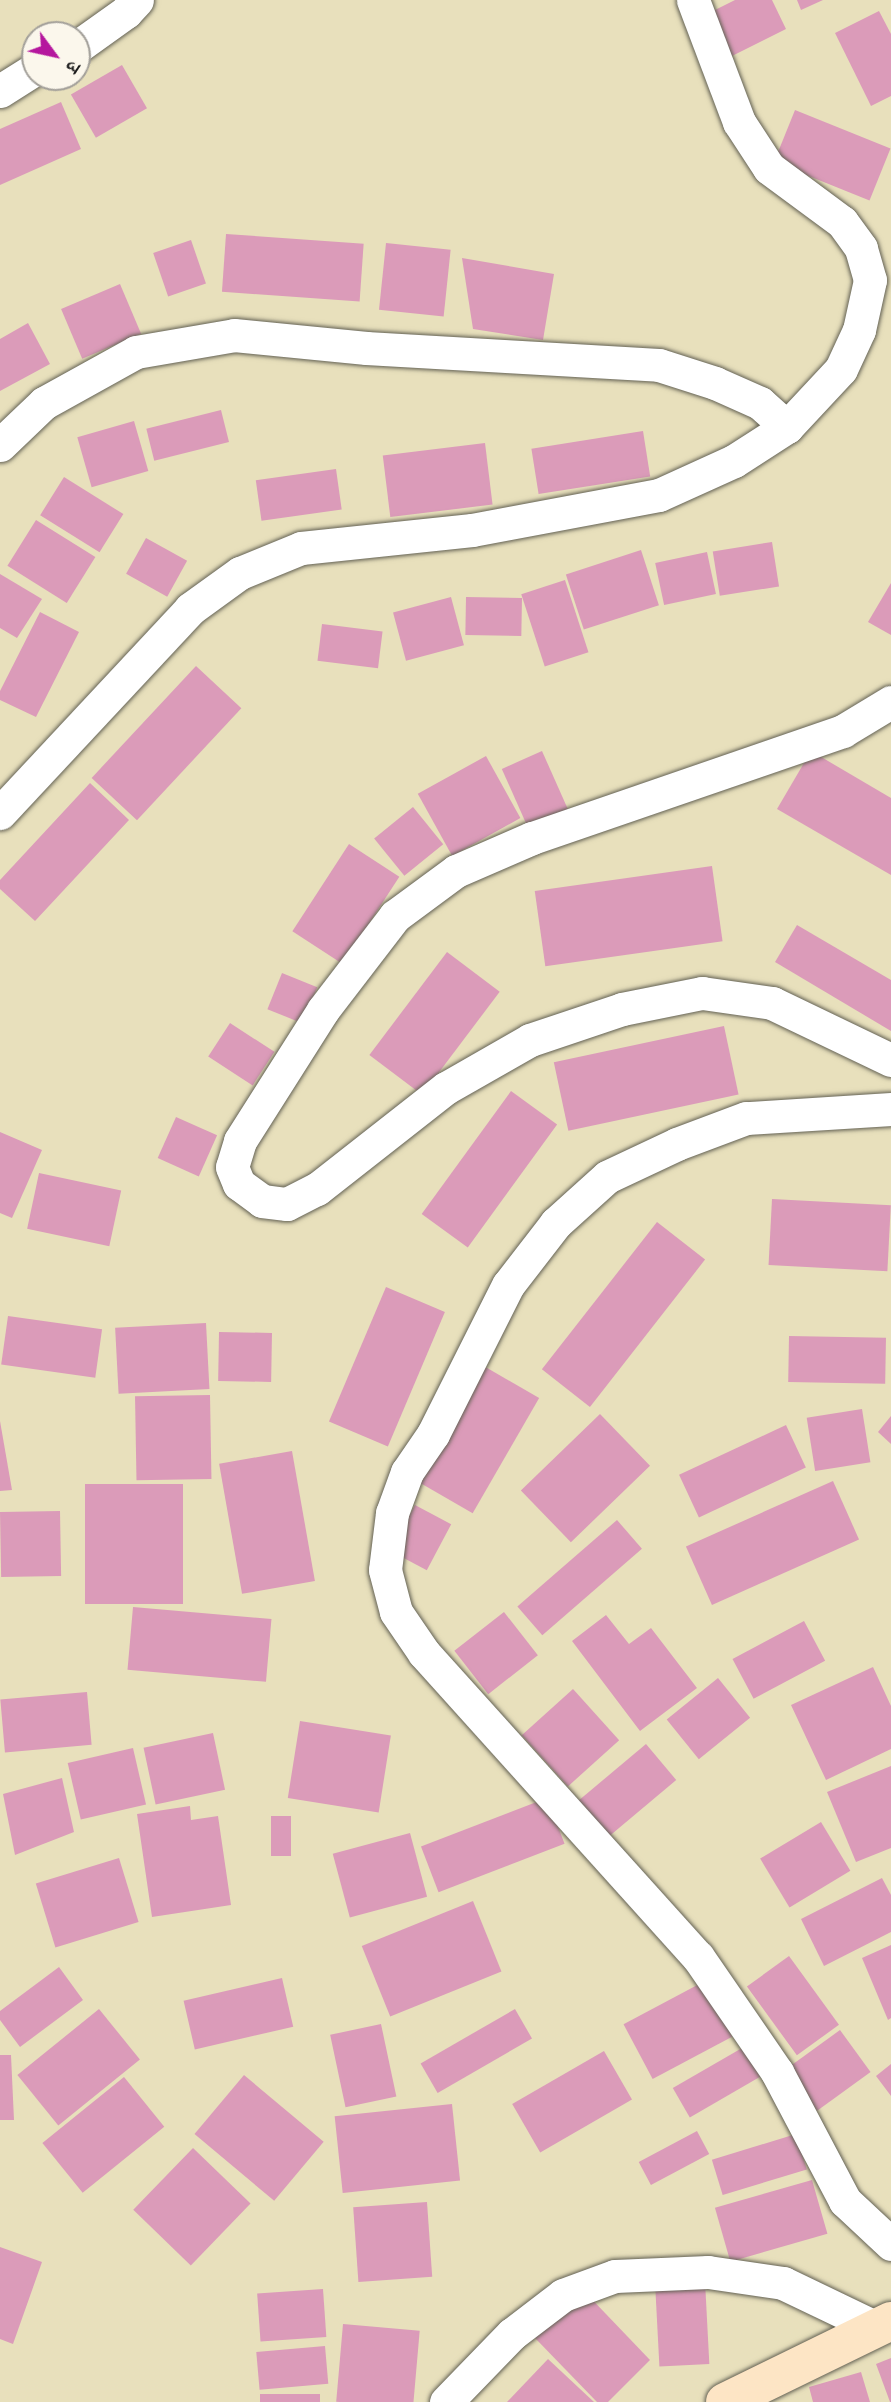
<!DOCTYPE html>
<html>
<head>
<meta charset="utf-8">
<style>
	body { margin:0 }
	#map { position:relative; width:891px; height:2402px; overflow:hidden; background:#e8e0bc; font-family:"IM FELL DW Pica","Noto Serif Devanagari",serif }
	div>[style] { position:absolute }
	[style*='--x'] { left:calc(var(--x)*1px); top:calc(var(--y)*1px); width:calc(var(--w)*1px); rotate:calc(var(--a)*1deg) }
	.building>* { inset:0; background:#db9bb9; transform-origin:0 0 }
	.roads { filter:drop-shadow(0 0 2px #636154) drop-shadow(0 0 2px #636154) }
	.street>* { height:33px; margin:-16.5px; padding:0 16.5px; transform-origin:16.5px; border-radius:16.5px; background:#fff }
	.secondary>* { height:38px; margin:-19px; padding:0 19px; transform-origin:19px; border-radius:19px; background:#fde5c5 }
	span { translate:-50% -50%; white-space:nowrap; text-align:center; line-height:1.15; -webkit-text-stroke:5px #fbf7ec; paint-order:stroke }
	.north { position:absolute; left:21px; top:21px; width:70px; height:70px; box-sizing:border-box; background:#fbf7ec; border:2px solid #a29f99; border-radius:50%; rotate:123deg; font-size:19px; font-weight:700; line-height:28px; text-align:center; color:#1c1c1c }
	.north::after { content:''; display:block; margin:auto; width:24px; height:32px; background:#b5179e; clip-path:polygon(50% 0,100% 100%,50% 72%,0 100%) }
</style>
</head>
<body>
<div id="map">
	<div class="building">
		<i style="clip-path:polygon(735px 0,772px 0,786px 29px,730px 57px,709px 13px)"></i>
		<i style="clip-path:polygon(797px 0,823px 0,801px 10px)"></i>
		<i style="clip-path:polygon(879px 11px,891px 34px,891px 96px,871px 106px,835px 33px)"></i>
		<i style="left:122px;top:65px;width:50px;height:59px;rotate:60deg"></i>
		<i style="clip-path:polygon(61px 102px,81px 149px,0 185px,0 129px)"></i>
		<i style="left:795px;top:110px;width:103px;height:56px;rotate:22deg"></i>
		<i style="left:226px;top:234px;width:138px;height:58px;rotate:4deg"></i>
		<i style="left:191px;top:240px;width:46px;height:40px;rotate:71deg"></i>
		<i style="left:386px;top:243px;width:65px;height:67px;rotate:6deg"></i>
		<i style="clip-path:polygon(462px 258px,554px 274px,543px 340px,473px 329px)"></i>
		<i style="left:120px;top:284px;width:54px;height:64px;rotate:67deg"></i>
		<i style="clip-path:polygon(28px 323px,50px 364px,0 391px,0 339px)"></i>
		<i style="left:221px;top:410px;width:33px;height:77px;rotate:76deg"></i>
		<i style="left:134px;top:421px;width:52px;height:59px;rotate:74deg"></i>
		<i style="left:643px;top:431px;width:46px;height:113px;rotate:81deg"></i>
		<i style="left:485px;top:443px;width:62px;height:103px;rotate:83deg"></i>
		<i style="left:336px;top:469px;width:41px;height:81px;rotate:82deg"></i>
		<i style="left:64px;top:477px;width:70px;height:45px;rotate:32deg"></i>
		<i style="left:36px;top:520px;width:70px;height:54px;rotate:32deg"></i>
		<i style="left:146px;top:538px;width:47px;height:41px;rotate:29deg"></i>
		<i style="left:772px;top:542px;width:45px;height:60px;rotate:81deg"></i>
		<i style="left:641px;top:550px;width:58px;height:79px;rotate:72deg"></i>
		<i style="left:707px;top:552px;width:43px;height:53px;rotate:78deg"></i>
		<i style="clip-path:polygon(0 574px,42px 599px,17px 638px,0 628px)"></i>
		<i style="left:565px;top:580px;width:76px;height:46px;rotate:72deg"></i>
		<i style="clip-path:polygon(891px 583px,891px 635px,868px 622px)"></i>
		<i style="left:451px;top:597px;width:50px;height:60px;rotate:75deg"></i>
		<i style="left:466px;top:597px;width:56px;height:38px;rotate:1deg"></i>
		<i style="clip-path:polygon(40px 612px,79px 632px,36px 717px,0 700px,0 691px)"></i>
		<i style="left:322px;top:624px;width:61px;height:37px;rotate:7deg"></i>
		<i style="left:196px;top:666px;width:62px;height:153px;rotate:43deg"></i>
		<i style="left:542px;top:751px;width:72px;height:44px;rotate:66deg"></i>
		<i style="clip-path:polygon(811px 751px,891px 798px,891px 875px,777px 809px)"></i>
		<i style="left:486px;top:756px;width:71px;height:78px;rotate:61deg"></i>
		<i style="clip-path:polygon(90px 783px,129px 820px,35px 921px,0 889px,0 880px)"></i>
		<i style="left:413px;top:807px;width:48px;height:50px;rotate:51deg"></i>
		<i style="left:349px;top:844px;width:60px;height:104px;rotate:33deg"></i>
		<i style="left:712px;top:866px;width:76px;height:179px;rotate:82deg"></i>
		<i style="clip-path:polygon(797px 925px,891px 980px,891px 1031px,775px 962px)"></i>
		<i style="left:447px;top:952px;width:66px;height:129px;rotate:37deg"></i>
		<i style="left:282px;top:973px;width:38px;height:39px;rotate:22deg"></i>
		<i style="left:230px;top:1023px;width:53px;height:40px;rotate:33deg"></i>
		<i style="left:724px;top:1026px;width:70px;height:174px;rotate:78deg"></i>
		<i style="left:511px;top:1091px;width:57px;height:152px;rotate:36deg"></i>
		<i style="left:176px;top:1117px;width:45px;height:45px;rotate:24deg"></i>
		<i style="clip-path:polygon(0 1132px,42px 1150px,12px 1218px,0 1213px)"></i>
		<i style="left:39px;top:1173px;width:84px;height:57px;rotate:12deg"></i>
		<i style="left:772px;top:1199px;width:119px;height:66px;rotate:3deg"></i>
		<i style="left:657px;top:1222px;width:61px;height:187px;rotate:38deg"></i>
		<i style="left:386px;top:1287px;width:64px;height:146px;rotate:23deg"></i>
		<i style="left:8px;top:1316px;width:95px;height:49px;rotate:8deg"></i>
		<i style="left:206px;top:1323px;width:66px;height:91px;rotate:87deg"></i>
		<i style="left:219px;top:1332px;width:53px;height:49px;rotate:1deg"></i>
		<i style="left:789px;top:1336px;width:97px;height:46px;rotate:1deg"></i>
		<i style="left:482px;top:1365px;width:66px;height:133px;rotate:30deg"></i>
		<i style="left:210px;top:1395px;width:84px;height:75px;rotate:89deg"></i>
		<i style="left:862px;top:1409px;width:54px;height:56px;rotate:81deg"></i>
		<i style="left:600px;top:1414px;width:72px;height:110px;rotate:46deg"></i>
		<i style="clip-path:polygon(891px 1416px,891px 1444px,878px 1432px)"></i>
		<i style="clip-path:polygon(0 1421px,12px 1490px,0 1491px)"></i>
		<i style="left:786px;top:1425px;width:47px;height:118px;rotate:65deg"></i>
		<i style="left:292px;top:1451px;width:132px;height:74px;rotate:80deg"></i>
		<i style="left:833px;top:1481px;width:64px;height:161px;rotate:66deg"></i>
		<i style="left:85px;top:1484px;width:98px;height:120px"></i>
		<i style="left:415px;top:1505px;width:41px;height:52px;rotate:28deg"></i>
		<i style="left:60px;top:1511px;width:65px;height:60px;rotate:89deg"></i>
		<i style="left:617px;top:1520px;width:38px;height:132px;rotate:49deg"></i>
		<i style="left:133px;top:1607px;width:139px;height:63px;rotate:5deg"></i>
		<i style="left:504px;top:1612px;width:55px;height:63px;rotate:52deg"></i>
		<i style="clip-path:polygon(606px 1615px,629px 1644px,651px 1628px,697px 1688px,640px 1731px,572px 1641px)"></i>
		<i style="left:804px;top:1621px;width:45px;height:81px;rotate:62deg"></i>
		<i style="clip-path:polygon(873px 1667px,891px 1706px,891px 1749px,826px 1780px,791px 1705px)"></i>
		<i style="left:718px;top:1678px;width:51px;height:66px;rotate:51deg"></i>
		<i style="left:573px;top:1689px;width:69px;height:69px;rotate:48deg"></i>
		<i style="left:87px;top:1692px;width:53px;height:87px;rotate:85deg"></i>
		<i style="left:300px;top:1721px;width:92px;height:78px;rotate:9deg"></i>
		<i style="left:213px;top:1733px;width:58px;height:71px;rotate:78deg"></i>
		<i style="left:646px;top:1744px;width:47px;height:98px;rotate:50deg"></i>
		<i style="left:133px;top:1748px;width:58px;height:67px;rotate:77deg"></i>
		<i style="clip-path:polygon(891px 1766px,891px 1848px,856px 1862px,827px 1792px)"></i>
		<i style="clip-path:polygon(62px 1778px,74px 1832px,15px 1855px,3px 1794px)"></i>
		<i style="left:547px;top:1798px;width:49px;height:135px;rotate:69deg"></i>
		<i style="clip-path:polygon(190px 1806px,191px 1820px,218px 1816px,231px 1905px,152px 1917px,137px 1814px)"></i>
		<i style="left:271px;top:1816px;width:20px;height:40px"></i>
		<i style="left:821px;top:1822px;width:57px;height:71px;rotate:59deg"></i>
		<i style="left:410px;top:1833px;width:66px;height:80px;rotate:75deg"></i>
		<i style="left:119px;top:1858px;width:67px;height:87px;rotate:73deg"></i>
		<i style="clip-path:polygon(882px 1878px,891px 1895px,891px 1932px,824px 1966px,801px 1919px)"></i>
		<i style="left:473px;top:1901px;width:76px;height:120px;rotate:68deg"></i>
		<i style="clip-path:polygon(891px 1945px,891px 2018px,888px 2020px,862px 1958px)"></i>
		<i style="left:789px;top:1956px;width:85px;height:52px;rotate:54deg"></i>
		<i style="clip-path:polygon(59px 1967px,83px 2000px,20px 2047px,0 2020px,0 2011px)"></i>
		<i style="left:282px;top:1978px;width:50px;height:101px;rotate:77deg"></i>
		<i style="left:703px;top:1982px;width:62px;height:90px;rotate:62deg"></i>
		<i style="left:99px;top:2009px;width:65px;height:105px;rotate:51deg"></i>
		<i style="left:515px;top:2009px;width:34px;height:109px;rotate:60deg"></i>
		<i style="left:381px;top:2024px;width:74px;height:52px;rotate:78deg"></i>
		<i style="left:840px;top:2030px;width:52px;height:66px;rotate:54deg"></i>
		<i style="left:749px;top:2044px;width:34px;height:88px;rotate:60deg"></i>
		<i style="left:604px;top:2051px;width:56px;height:106px;rotate:60deg"></i>
		<i style="clip-path:polygon(0 2055px,11px 2055px,14px 2120px,0 2120px)"></i>
		<i style="clip-path:polygon(891px 2064px,891px 2096px,876px 2076px)"></i>
		<i style="left:244px;top:2075px;width:104px;height:77px;rotate:40deg"></i>
		<i style="left:124px;top:2077px;width:64px;height:105px;rotate:51deg"></i>
		<i style="left:452px;top:2104px;width:77px;height:118px;rotate:84deg"></i>
		<i style="left:697px;top:2131px;width:26px;height:66px;rotate:62deg"></i>
		<i style="left:796px;top:2134px;width:37px;height:88px;rotate:73deg"></i>
		<i style="left:193px;top:2148px;width:80px;height:86px;rotate:44deg"></i>
		<i style="left:812px;top:2180px;width:56px;height:101px;rotate:74deg"></i>
		<i style="left:427px;top:2202px;width:75px;height:74px;rotate:86deg"></i>
		<i style="clip-path:polygon(0 2247px,42px 2262px,13px 2344px,0 2339px)"></i>
		<i style="left:705px;top:2281px;width:83px;height:50px;rotate:87deg"></i>
		<i style="left:323px;top:2289px;width:48px;height:66px;rotate:86deg"></i>
		<i style="clip-path:polygon(583px 2290px,650px 2360px,608px 2402px,597px 2402px,534px 2337px)"></i>
		<i style="left:343px;top:2324px;width:77px;height:78px;rotate:5deg"></i>
		<i style="left:325px;top:2346px;width:38px;height:69px;rotate:85deg"></i>
		<i style="clip-path:polygon(891px 2358px,891px 2402px,890px 2402px,876px 2364px)"></i>
		<i style="clip-path:polygon(548px 2359px,594px 2402px,507px 2402px)"></i>
		<i style="clip-path:polygon(861px 2372px,870px 2402px,813px 2402px,809px 2387px)"></i>
		<i style="left:320px;top:2394px;width:8px;height:60px;rotate:90deg"></i>
	</div>
	<div class="roads">
		<div class="street">
			<i style="--x:77;--y:47;--w:60;--a:-35.5"></i>
			<i style="--x:126;--y:12;--w:16;--a:-47"></i>
			<i style="--x:0;--y:91;--w:41;--a:-32.2"></i>
			<i style="--x:0;--y:445;--w:61;--a:-43.7"></i>
			<i style="--x:44;--y:403;--w:105;--a:-29"></i>
			<i style="--x:136;--y:352;--w:99;--a:-9.8"></i>
			<i style="--x:234;--y:335;--w:133;--a:5.6"></i>
			<i style="--x:366;--y:348;--w:293;--a:3.3"></i>
			<i style="--x:659;--y:365;--w:59;--a:17.8"></i>
			<i style="--x:715;--y:383;--w:49;--a:24"></i>
			<i style="--x:760;--y:403;--w:36;--a:42"></i>
			<i style="--x:891;--y:702;--w:56;--a:148.9"></i>
			<i style="--x:843;--y:731;--w:329;--a:161"></i>
			<i style="--x:532;--y:838;--w:83;--a:156.5"></i>
			<i style="--x:456;--y:871;--w:76;--a:143.6"></i>
			<i style="--x:395;--y:916;--w:118;--a:127.5"></i>
			<i style="--x:323;--y:1010;--w:155;--a:122.4"></i>
			<i style="--x:240;--y:1141;--w:27;--a:107"></i>
			<i style="--x:232;--y:1167;--w:18;--a:68"></i>
			<i style="--x:239;--y:1184;--w:29;--a:36"></i>
			<i style="--x:262;--y:1201;--w:25;--a:7"></i>
			<i style="--x:287;--y:1204;--w:34;--a:-27"></i>
			<i style="--x:317;--y:1189;--w:164;--a:-38.1"></i>
			<i style="--x:446;--y:1088;--w:97;--a:-29.7"></i>
			<i style="--x:530;--y:1040;--w:97;--a:-18.6"></i>
			<i style="--x:622;--y:1009;--w:82;--a:-11.3"></i>
			<i style="--x:702;--y:993;--w:71;--a:8.1"></i>
			<i style="--x:772;--y:1003;--w:132;--a:25.6"></i>
			<i style="--x:0;--y:813;--w:279;--a:-47"></i>
			<i style="--x:190;--y:609;--w:62;--a:-35.8"></i>
			<i style="--x:240;--y:573;--w:66;--a:-22.3"></i>
			<i style="--x:301;--y:548;--w:172;--a:-6"></i>
			<i style="--x:472;--y:530;--w:190;--a:-10.6"></i>
			<i style="--x:659;--y:495;--w:82;--a:-24.4"></i>
			<i style="--x:734;--y:461;--w:63;--a:-32.7"></i>
			<i style="--x:787;--y:427;--w:79;--a:-47"></i>
			<i style="--x:841;--y:369;--w:43;--a:-65.2"></i>
			<i style="--x:859;--y:330;--w:51;--a:-77.6"></i>
			<i style="--x:870;--y:280;--w:33;--a:-106"></i>
			<i style="--x:861;--y:248;--w:32;--a:-126"></i>
			<i style="--x:842;--y:222;--w:91;--a:-143.5"></i>
			<i style="--x:769;--y:168;--w:55;--a:-123.1"></i>
			<i style="--x:739;--y:122;--w:130;--a:-110.7"></i>
			<i style="--x:891;--y:1109;--w:145;--a:176.4"></i>
			<i style="--x:746;--y:1118;--w:74;--a:159.4"></i>
			<i style="--x:677;--y:1144;--w:77;--a:154.8"></i>
			<i style="--x:607;--y:1177;--w:69;--a:138"></i>
			<i style="--x:556;--y:1223;--w:78;--a:127.7"></i>
			<i style="--x:508;--y:1285;--w:167;--a:116.7"></i>
			<i style="--x:433;--y:1434;--w:46;--a:124.4"></i>
			<i style="--x:407;--y:1472;--w:44;--a:110.1"></i>
			<i style="--x:392;--y:1513;--w:57;--a:97"></i>
			<i style="--x:385;--y:1570;--w:43;--a:75.3"></i>
			<i style="--x:396;--y:1612;--w:50;--a:55.7"></i>
			<i style="--x:424;--y:1653;--w:409;--a:48"></i>
			<i style="--x:698;--y:1957;--w:140;--a:55.5"></i>
			<i style="--x:777;--y:2072;--w:146;--a:62.2"></i>
			<i style="--x:845;--y:2201;--w:63;--a:43.1"></i>
			<i style="--x:446;--y:2402;--w:95;--a:-45.9"></i>
			<i style="--x:512;--y:2334;--w:64;--a:-37.4"></i>
			<i style="--x:563;--y:2295;--w:55;--a:-20.1"></i>
			<i style="--x:615;--y:2276;--w:93;--a:-2.5"></i>
			<i style="--x:708;--y:2272;--w:76;--a:8.3"></i>
			<i style="--x:783;--y:2283;--w:102;--a:25.6"></i>
		</div>
		<div class="secondary">
			<i style="--x:725;--y:2402;--w:185;--a:-26"></i>
		</div>
	</div>
	<div class="north">उ</div>
</div>
</body>
</html>
